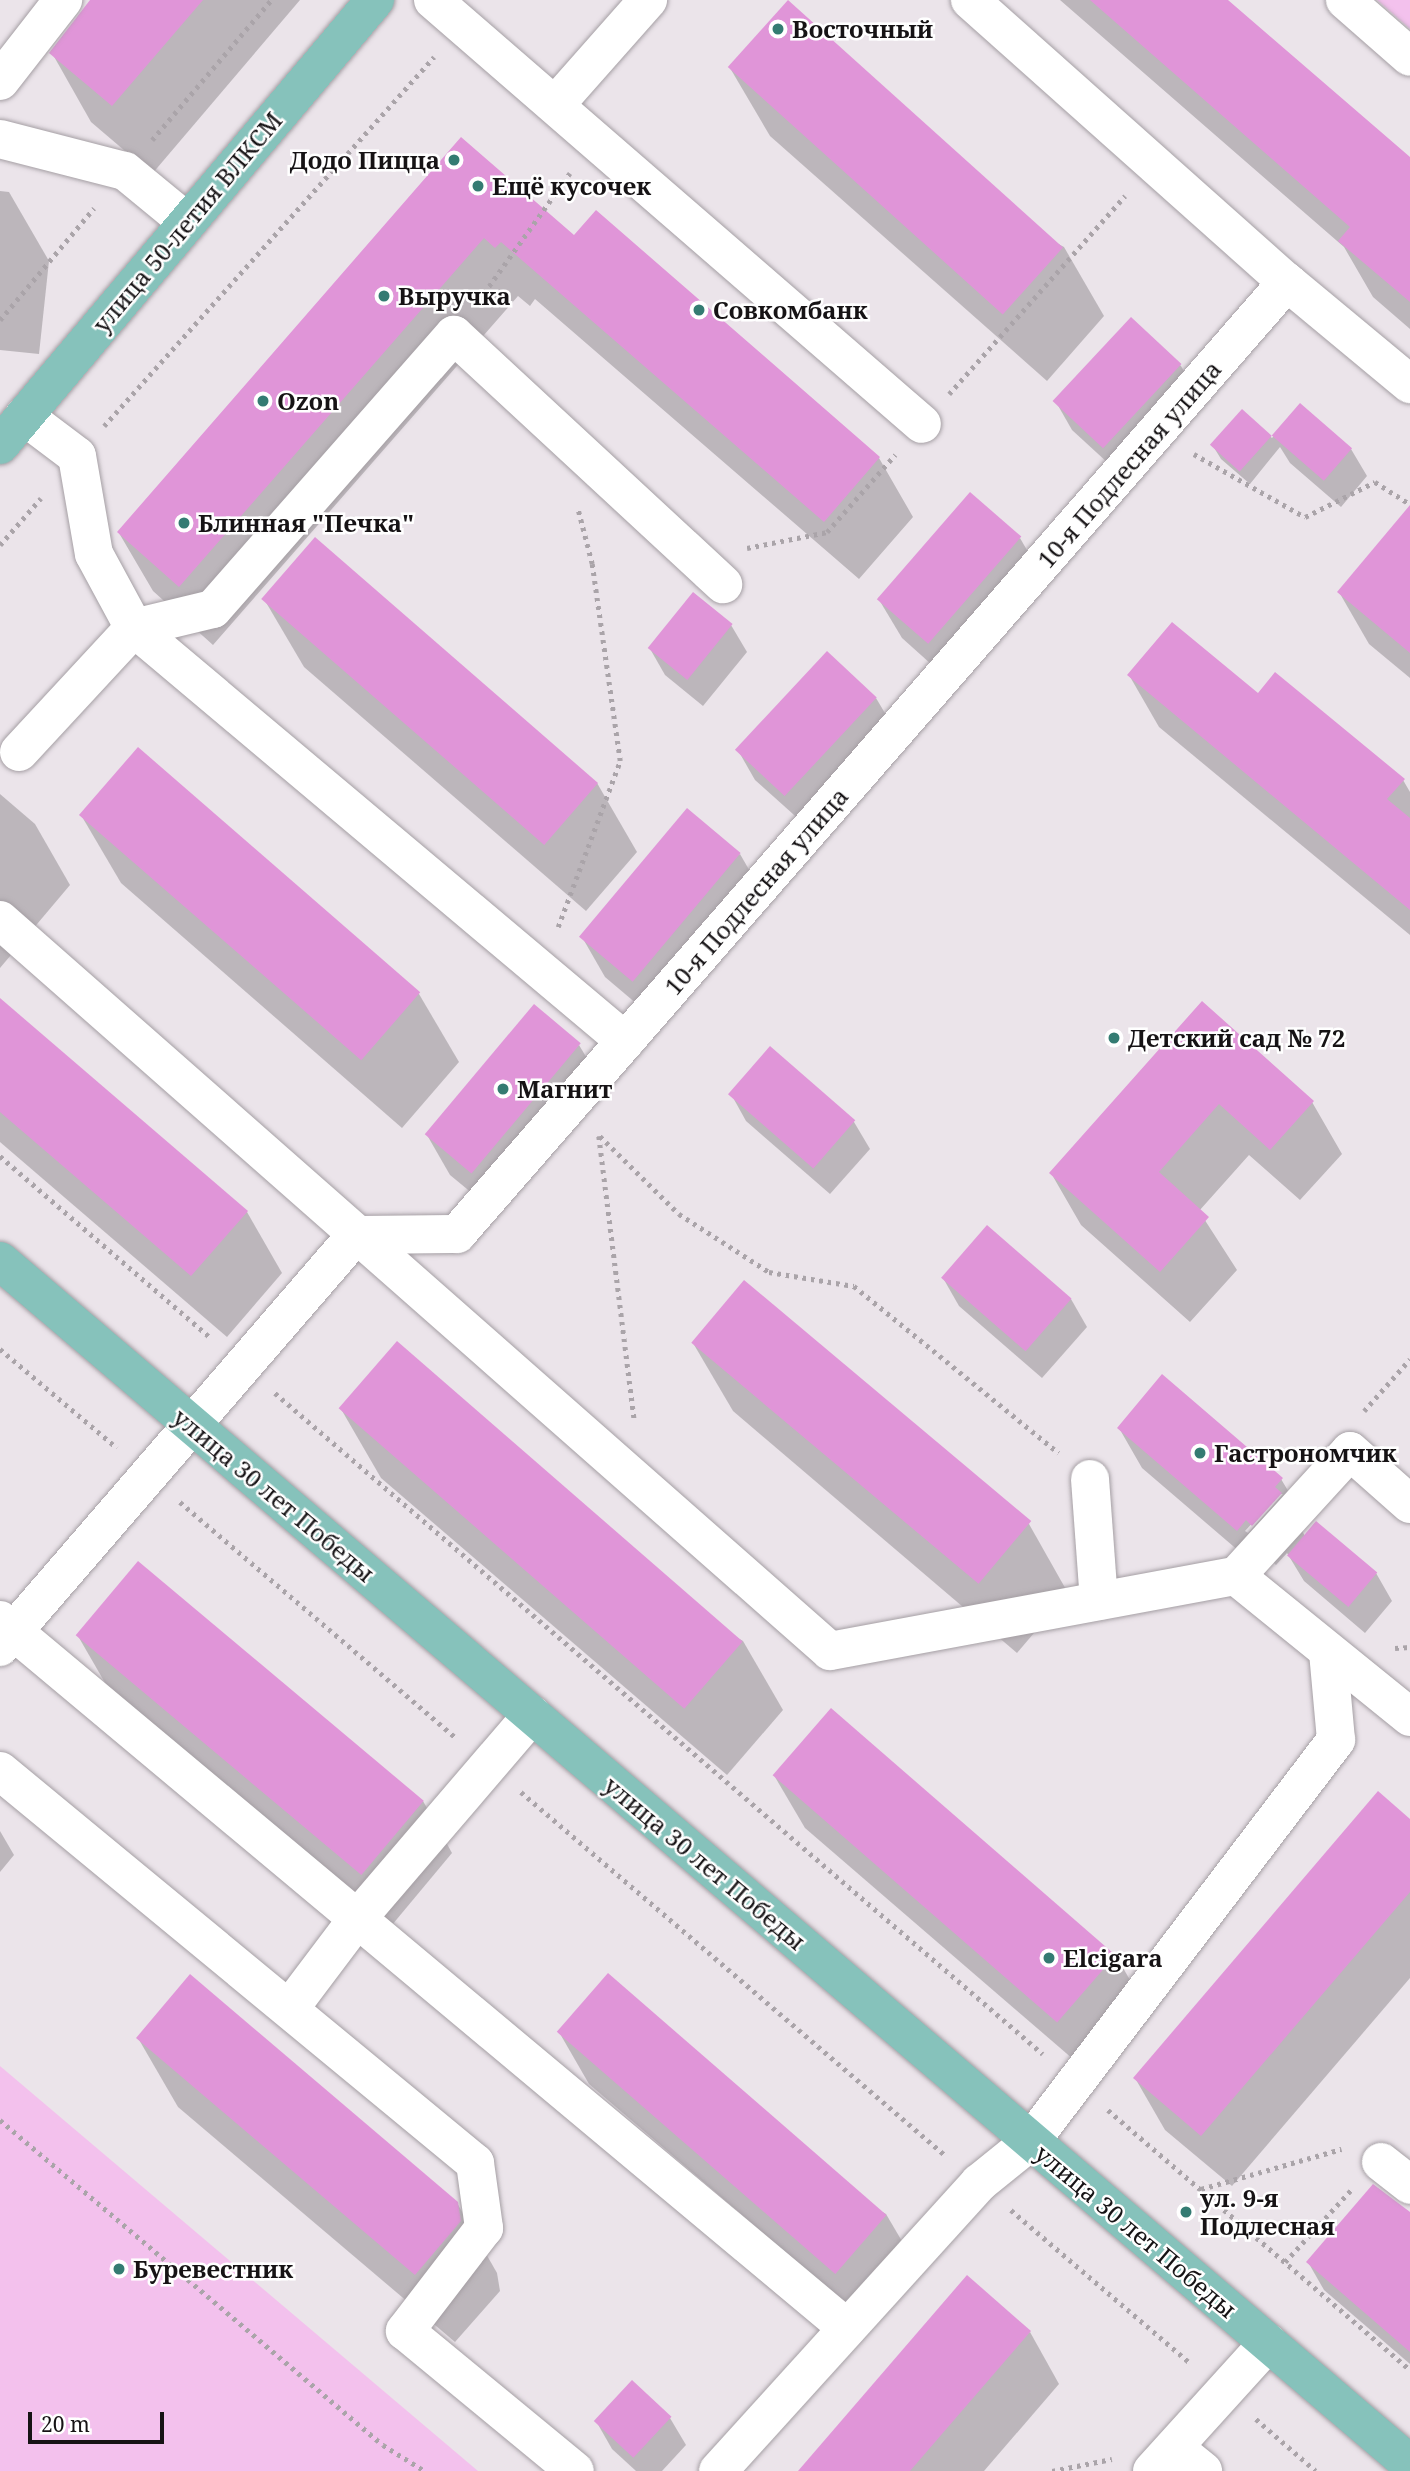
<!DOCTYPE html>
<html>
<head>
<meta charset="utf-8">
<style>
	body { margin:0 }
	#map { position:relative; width:1410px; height:2471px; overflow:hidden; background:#ebe4ea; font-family:"Noto Serif",serif }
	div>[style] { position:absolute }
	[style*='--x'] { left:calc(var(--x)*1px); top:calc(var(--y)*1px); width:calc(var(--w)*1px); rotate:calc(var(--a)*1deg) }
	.green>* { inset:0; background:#f3c1ed }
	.shadow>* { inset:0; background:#0003 }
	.building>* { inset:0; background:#e095d8; transform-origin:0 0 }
	.path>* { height:4.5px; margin-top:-2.25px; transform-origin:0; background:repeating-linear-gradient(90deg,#aaa4a9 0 3.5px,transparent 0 8.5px) }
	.roads { filter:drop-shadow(0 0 2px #a59fa4) drop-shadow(0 0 2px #a59fa4) }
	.minor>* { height:38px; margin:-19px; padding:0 19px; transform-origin:19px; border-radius:19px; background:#fff }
	.major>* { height:38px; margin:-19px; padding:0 19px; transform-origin:19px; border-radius:19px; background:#86c2bb }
	.dots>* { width:19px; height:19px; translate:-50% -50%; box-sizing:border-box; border:4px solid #fff; border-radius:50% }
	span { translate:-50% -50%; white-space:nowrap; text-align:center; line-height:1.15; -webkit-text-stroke:5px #fff; paint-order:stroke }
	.poi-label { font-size:24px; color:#161315; font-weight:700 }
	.left { translate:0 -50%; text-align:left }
	.right { translate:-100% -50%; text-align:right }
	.street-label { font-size:24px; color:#161315 }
	.scale { position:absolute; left:28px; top:2412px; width:136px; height:32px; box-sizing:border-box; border:4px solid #161315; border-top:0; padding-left:9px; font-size:21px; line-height:24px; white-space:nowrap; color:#161315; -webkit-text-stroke:5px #fff; paint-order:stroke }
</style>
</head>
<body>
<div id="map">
	<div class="green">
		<i style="clip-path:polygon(1377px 0,1410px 0,1410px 29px,1385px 7px)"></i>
		<i style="clip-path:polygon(0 2066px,478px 2471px,0 2471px)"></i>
	</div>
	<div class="shadow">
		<i style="clip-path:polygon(96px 0,300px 0,152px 174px,91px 122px,52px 53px)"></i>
		<i style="clip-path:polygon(1060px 0,1226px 0,1410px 160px,1410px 329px,1373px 297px,1344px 247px)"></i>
		<i style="clip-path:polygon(730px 68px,1064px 247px,1104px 316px,1047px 381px,770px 136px)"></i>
		<i style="clip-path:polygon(461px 140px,574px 238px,596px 213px,879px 458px,913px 517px,859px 579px,535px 299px,530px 306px,518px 296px,213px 645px,153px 591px,119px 533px)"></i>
		<i style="clip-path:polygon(0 191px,9px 192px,49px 261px,39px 354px,0 350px)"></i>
		<i style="clip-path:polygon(1131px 320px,1181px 366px,1197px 393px,1121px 475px,1072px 430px,1056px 402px)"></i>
		<i style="clip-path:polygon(1300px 406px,1351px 449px,1367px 476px,1341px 507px,1290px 463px,1280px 447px,1250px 484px,1221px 459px,1213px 446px,1242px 412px,1272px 438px)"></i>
		<i style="clip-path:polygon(1020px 538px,1043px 578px,951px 682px,902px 638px,878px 598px)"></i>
		<i style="clip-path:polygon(1410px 544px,1410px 678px,1369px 644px,1339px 592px)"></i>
		<i style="clip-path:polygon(264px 599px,597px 783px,637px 852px,586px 911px,304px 667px)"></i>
		<i style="clip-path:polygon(731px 625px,747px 652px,703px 706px,665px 675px,649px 647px)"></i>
		<i style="clip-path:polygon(1129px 675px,1258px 695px,1403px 780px,1410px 792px,1410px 935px,1159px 727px)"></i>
		<i style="clip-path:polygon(876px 698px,892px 725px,803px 823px,755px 780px,739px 752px)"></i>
		<i style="clip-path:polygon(0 794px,35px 824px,70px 885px,0 968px)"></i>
		<i style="clip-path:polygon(81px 815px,419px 994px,459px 1062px,402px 1128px,121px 883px)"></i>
		<i style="clip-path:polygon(740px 854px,763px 894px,657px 1021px,605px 977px,582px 937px)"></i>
		<i style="clip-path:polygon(0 1000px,247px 1212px,282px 1273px,227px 1337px,0 1142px)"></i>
		<i style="clip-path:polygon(1202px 1003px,1312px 1102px,1342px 1154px,1300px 1200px,1249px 1155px,1199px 1211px,1237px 1270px,1190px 1322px,1081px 1225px,1051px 1173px)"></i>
		<i style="clip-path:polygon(579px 1045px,603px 1085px,496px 1213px,450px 1175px,427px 1135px)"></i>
		<i style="clip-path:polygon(770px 1049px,854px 1122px,870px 1149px,830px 1194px,746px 1121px,731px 1094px)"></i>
		<i style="clip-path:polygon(987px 1227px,1071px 1299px,1087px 1327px,1042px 1378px,959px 1306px,943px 1278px)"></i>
		<i style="clip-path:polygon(693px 1343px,1029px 1524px,1068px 1593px,1017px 1653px,733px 1411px)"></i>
		<i style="clip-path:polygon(341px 1409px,743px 1641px,783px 1710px,727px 1775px,381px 1478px)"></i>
		<i style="clip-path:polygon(evenodd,1119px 1428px,1281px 1479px,1305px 1519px,1299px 1526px,1305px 1536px,1316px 1524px,1376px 1573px,1392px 1601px,1365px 1633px,1304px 1581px,1287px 1553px,1276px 1565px,1270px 1559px,1261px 1570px,1142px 1468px,1119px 1428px,1279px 1494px,1283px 1494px,1248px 1533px,1245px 1531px,1279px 1494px)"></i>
		<i style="clip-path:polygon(78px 1636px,423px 1801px,452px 1853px,392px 1925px,108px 1688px)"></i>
		<i style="clip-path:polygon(775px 1777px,1115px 1954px,1145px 2006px,1088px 2072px,805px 1828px)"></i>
		<i style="clip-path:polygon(1410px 1821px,1410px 1978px,1232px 2186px,1165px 2130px,1135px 2078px)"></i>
		<i style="clip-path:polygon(0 1831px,14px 1855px,0 1872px)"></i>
		<i style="clip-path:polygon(559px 2032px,886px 2214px,916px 2265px,867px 2322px,589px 2084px)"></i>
		<i style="clip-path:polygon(138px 2038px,457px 2203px,497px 2273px,500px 2291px,455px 2342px,178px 2107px)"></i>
		<i style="clip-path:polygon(1410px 2215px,1410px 2364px,1324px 2290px,1308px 2262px)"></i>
		<i style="clip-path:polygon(1030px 2332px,1059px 2384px,984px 2471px,800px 2471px)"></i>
		<i style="clip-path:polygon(670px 2418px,686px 2445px,662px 2471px,636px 2471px,612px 2449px,596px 2421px)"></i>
	</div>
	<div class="building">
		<i style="clip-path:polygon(90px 0,203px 0,112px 106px,49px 53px)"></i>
		<i style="left:788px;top:0;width:370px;height:90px;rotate:42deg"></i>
		<i style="clip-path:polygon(1090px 0,1228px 0,1410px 157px,1410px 302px,1338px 241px,1350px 227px)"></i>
		<i style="clip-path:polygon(461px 137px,574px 235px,596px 210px,880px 457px,824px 522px,501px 242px,495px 248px,484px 238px,179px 587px,117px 532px)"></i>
		<i style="left:1131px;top:317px;width:69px;height:115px;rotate:43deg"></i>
		<i style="left:1300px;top:403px;width:69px;height:43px;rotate:41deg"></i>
		<i style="left:1242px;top:409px;width:40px;height:48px;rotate:42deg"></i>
		<i style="left:970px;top:492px;width:68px;height:142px;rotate:41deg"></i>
		<i style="clip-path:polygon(1410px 505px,1410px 653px,1337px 592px)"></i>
		<i style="left:315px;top:537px;width:375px;height:82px;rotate:41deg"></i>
		<i style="left:693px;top:592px;width:51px;height:72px;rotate:39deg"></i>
		<i style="clip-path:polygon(1172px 622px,1258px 693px,1275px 672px,1405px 779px,1387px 799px,1410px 818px,1410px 910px,1127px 675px)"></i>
		<i style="left:827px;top:651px;width:68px;height:135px;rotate:43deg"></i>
		<i style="left:138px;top:747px;width:374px;height:90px;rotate:41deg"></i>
		<i style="left:687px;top:808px;width:70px;height:168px;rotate:40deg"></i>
		<i style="clip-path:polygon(0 998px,248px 1211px,191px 1276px,0 1112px)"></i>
		<i style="clip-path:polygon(1202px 1001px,1314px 1101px,1270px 1150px,1219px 1104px,1159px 1172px,1209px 1217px,1160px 1272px,1049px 1173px)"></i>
		<i style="left:534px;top:1004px;width:61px;height:170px;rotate:40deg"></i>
		<i style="left:770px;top:1046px;width:113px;height:64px;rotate:41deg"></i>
		<i style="left:987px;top:1225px;width:112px;height:70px;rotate:41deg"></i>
		<i style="left:744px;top:1280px;width:375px;height:82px;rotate:40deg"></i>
		<i style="left:397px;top:1341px;width:458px;height:89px;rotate:41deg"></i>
		<i style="clip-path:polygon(1162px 1374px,1283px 1478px,1275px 1487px,1282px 1493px,1252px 1526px,1246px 1520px,1237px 1531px,1117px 1428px)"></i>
		<i style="left:1316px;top:1521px;width:80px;height:45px;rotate:40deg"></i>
		<i style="left:138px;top:1561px;width:373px;height:97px;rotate:40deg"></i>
		<i style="left:831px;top:1708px;width:377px;height:89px;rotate:41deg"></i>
		<i style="clip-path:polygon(1378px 1791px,1410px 1819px,1410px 1892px,1201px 2136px,1133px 2078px)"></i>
		<i style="left:608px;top:1973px;width:369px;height:78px;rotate:41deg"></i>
		<i style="clip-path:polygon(190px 1974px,458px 2202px,461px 2221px,415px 2275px,136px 2038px)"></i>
		<i style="clip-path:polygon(1373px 2184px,1410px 2212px,1410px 2352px,1306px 2262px)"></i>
		<i style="clip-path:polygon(967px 2275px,1031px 2331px,910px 2471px,798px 2471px)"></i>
		<i style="left:632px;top:2380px;width:54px;height:56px;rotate:43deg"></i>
	</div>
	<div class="path">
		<i style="--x:152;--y:140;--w:184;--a:-49.6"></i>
		<i style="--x:479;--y:300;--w:156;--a:-54.4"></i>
		<i style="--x:0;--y:320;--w:146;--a:-50"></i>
		<i style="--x:949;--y:394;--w:265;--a:-48.4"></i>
		<i style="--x:104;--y:426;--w:495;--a:-48.2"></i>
		<i style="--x:1194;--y:454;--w:128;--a:29.6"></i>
		<i style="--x:1305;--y:517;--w:78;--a:-26.6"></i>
		<i style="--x:1375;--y:482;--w:41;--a:32.2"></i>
		<i style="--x:0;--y:545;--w:62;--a:-48.9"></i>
		<i style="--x:747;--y:548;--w:82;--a:-11.3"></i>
		<i style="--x:827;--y:532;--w:103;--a:-48.6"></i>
		<i style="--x:558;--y:927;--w:177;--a:-69.5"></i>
		<i style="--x:620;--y:761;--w:199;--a:-98.1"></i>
		<i style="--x:592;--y:564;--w:56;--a:-104.5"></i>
		<i style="--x:599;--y:1136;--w:285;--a:82.9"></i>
		<i style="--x:600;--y:1136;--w:111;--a:44.6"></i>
		<i style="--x:679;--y:1214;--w:107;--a:32.8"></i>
		<i style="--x:769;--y:1272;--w:86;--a:9.4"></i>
		<i style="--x:854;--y:1286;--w:264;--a:39.2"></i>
		<i style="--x:0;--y:1156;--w:277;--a:40.8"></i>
		<i style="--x:0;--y:1349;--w:153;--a:40.2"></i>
		<i style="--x:275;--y:1393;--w:1013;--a:40.72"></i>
		<i style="--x:1364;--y:1411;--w:69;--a:-48.5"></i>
		<i style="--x:180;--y:1502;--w:362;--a:40.5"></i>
		<i style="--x:1395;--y:1648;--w:15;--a:-4"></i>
		<i style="--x:521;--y:1792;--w:558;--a:40.57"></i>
		<i style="--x:1108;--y:2110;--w:399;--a:40.7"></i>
		<i style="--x:0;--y:2120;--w:502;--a:40.32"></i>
		<i style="--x:383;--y:2445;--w:49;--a:31.8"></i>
		<i style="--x:1201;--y:2189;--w:146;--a:-15.9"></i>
		<i style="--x:1011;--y:2210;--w:237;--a:40.5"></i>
		<i style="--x:1285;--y:2262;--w:98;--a:-47.5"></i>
		<i style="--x:1256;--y:2419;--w:79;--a:40.9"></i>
		<i style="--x:1052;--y:2471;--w:61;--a:-11.3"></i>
	</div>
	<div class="roads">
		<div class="minor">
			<i style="--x:433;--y:0;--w:647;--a:40.93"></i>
			<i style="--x:970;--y:0;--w:424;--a:41.7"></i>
			<i style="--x:1287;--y:282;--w:160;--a:39.7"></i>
			<i style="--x:1345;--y:0;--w:86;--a:41.2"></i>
			<i style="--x:0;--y:81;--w:103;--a:-52.1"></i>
			<i style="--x:556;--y:104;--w:139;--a:-48.5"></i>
			<i style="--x:0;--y:139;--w:129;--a:14.4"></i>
			<i style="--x:125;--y:171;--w:80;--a:39.4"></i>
			<i style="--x:24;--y:416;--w:66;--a:37"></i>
			<i style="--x:77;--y:456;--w:99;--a:80.2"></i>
			<i style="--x:94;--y:554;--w:84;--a:61.6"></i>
			<i style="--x:134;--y:628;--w:642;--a:40.07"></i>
			<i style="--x:19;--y:752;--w:169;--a:-47.2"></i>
			<i style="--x:134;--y:628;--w:81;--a:-13.5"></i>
			<i style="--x:213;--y:609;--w:365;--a:-48.7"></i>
			<i style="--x:454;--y:335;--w:367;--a:42.8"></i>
			<i style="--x:0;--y:920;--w:1106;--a:41.37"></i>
			<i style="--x:830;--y:1651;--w:413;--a:-10.5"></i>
			<i style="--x:1236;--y:1576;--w:224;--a:39"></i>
			<i style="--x:1090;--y:1479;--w:122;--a:85.8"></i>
			<i style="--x:1236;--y:1576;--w:169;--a:-47.6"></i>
			<i style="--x:1350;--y:1451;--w:80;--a:41.5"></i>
			<i style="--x:0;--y:1620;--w:1104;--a:39.89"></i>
			<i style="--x:0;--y:1647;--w:544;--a:-49.17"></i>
			<i style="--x:356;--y:1235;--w:101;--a:-0.6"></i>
			<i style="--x:457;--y:1234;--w:1263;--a:-48.92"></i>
			<i style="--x:0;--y:1771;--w:616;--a:39.53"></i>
			<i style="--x:475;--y:2163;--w:66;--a:82.1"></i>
			<i style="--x:484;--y:2228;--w:130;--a:127.5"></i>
			<i style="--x:405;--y:2331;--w:220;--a:39.5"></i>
			<i style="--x:290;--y:2008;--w:111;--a:-53"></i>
			<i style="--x:357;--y:1919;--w:269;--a:-49.4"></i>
			<i style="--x:1381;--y:2162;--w:37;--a:38"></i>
			<i style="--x:1176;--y:2449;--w:35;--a:39"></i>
			<i style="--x:718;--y:2471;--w:389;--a:-47.8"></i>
			<i style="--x:979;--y:2183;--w:67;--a:-38.9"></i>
			<i style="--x:1031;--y:2141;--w:504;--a:-52.74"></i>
			<i style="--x:1336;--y:1740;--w:88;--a:-95.2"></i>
			<i style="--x:1152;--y:2471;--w:173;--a:-47.8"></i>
		</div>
		<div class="major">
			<i style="--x:0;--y:445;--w:582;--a:-49.88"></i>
			<i style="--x:0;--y:1261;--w:1853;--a:40.47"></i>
		</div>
	</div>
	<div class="dots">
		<i style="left:778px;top:29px;background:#347b72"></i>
		<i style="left:454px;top:160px;background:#347b72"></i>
		<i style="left:478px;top:186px;background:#347b72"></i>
		<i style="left:384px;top:296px;background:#347b72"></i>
		<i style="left:699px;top:310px;background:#347b72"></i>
		<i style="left:263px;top:401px;background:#347b72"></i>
		<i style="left:184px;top:523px;background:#347b72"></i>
		<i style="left:1114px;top:1038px;background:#347b72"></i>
		<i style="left:503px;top:1089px;background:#347b72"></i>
		<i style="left:1200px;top:1453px;background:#347b72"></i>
		<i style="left:1049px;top:1958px;background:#347b72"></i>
		<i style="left:1186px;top:2212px;background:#347b72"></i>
		<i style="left:119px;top:2269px;background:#347b72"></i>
	</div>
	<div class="poi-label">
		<span class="left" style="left:792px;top:29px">Восточный</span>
		<span class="right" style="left:440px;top:160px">Додо Пицца</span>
		<span class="left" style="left:492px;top:186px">Ещё кусочек</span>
		<span class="left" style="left:398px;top:296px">Выручка</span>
		<span class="left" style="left:713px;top:310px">Совкомбанк</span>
		<span class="left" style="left:277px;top:401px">Ozon</span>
		<span class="left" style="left:198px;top:523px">Блинная "Печка"</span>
		<span class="left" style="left:1128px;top:1038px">Детский сад № 72</span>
		<span class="left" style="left:517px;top:1089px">Магнит</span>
		<span class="left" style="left:1214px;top:1453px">Гастрономчик</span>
		<span class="left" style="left:1063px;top:1958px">Elcigara</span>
		<span class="left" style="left:1200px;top:2212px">ул. 9-я<br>Подлесная</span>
		<span class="left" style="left:133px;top:2269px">Буревестник</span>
	</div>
	<div class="street-label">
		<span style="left:187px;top:222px;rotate:-50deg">улица 50-летия ВЛКСМ</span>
		<span style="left:1129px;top:464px;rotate:-49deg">10-я Подлесная улица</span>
		<span style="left:756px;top:891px;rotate:-49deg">10-я Подлесная улица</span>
		<span style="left:274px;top:1495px;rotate:40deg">улица 30 лет Победы</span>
		<span style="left:705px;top:1863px;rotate:40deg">улица 30 лет Победы</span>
		<span style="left:1136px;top:2231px;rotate:40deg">улица 30 лет Победы</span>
	</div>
	<div class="scale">20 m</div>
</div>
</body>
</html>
